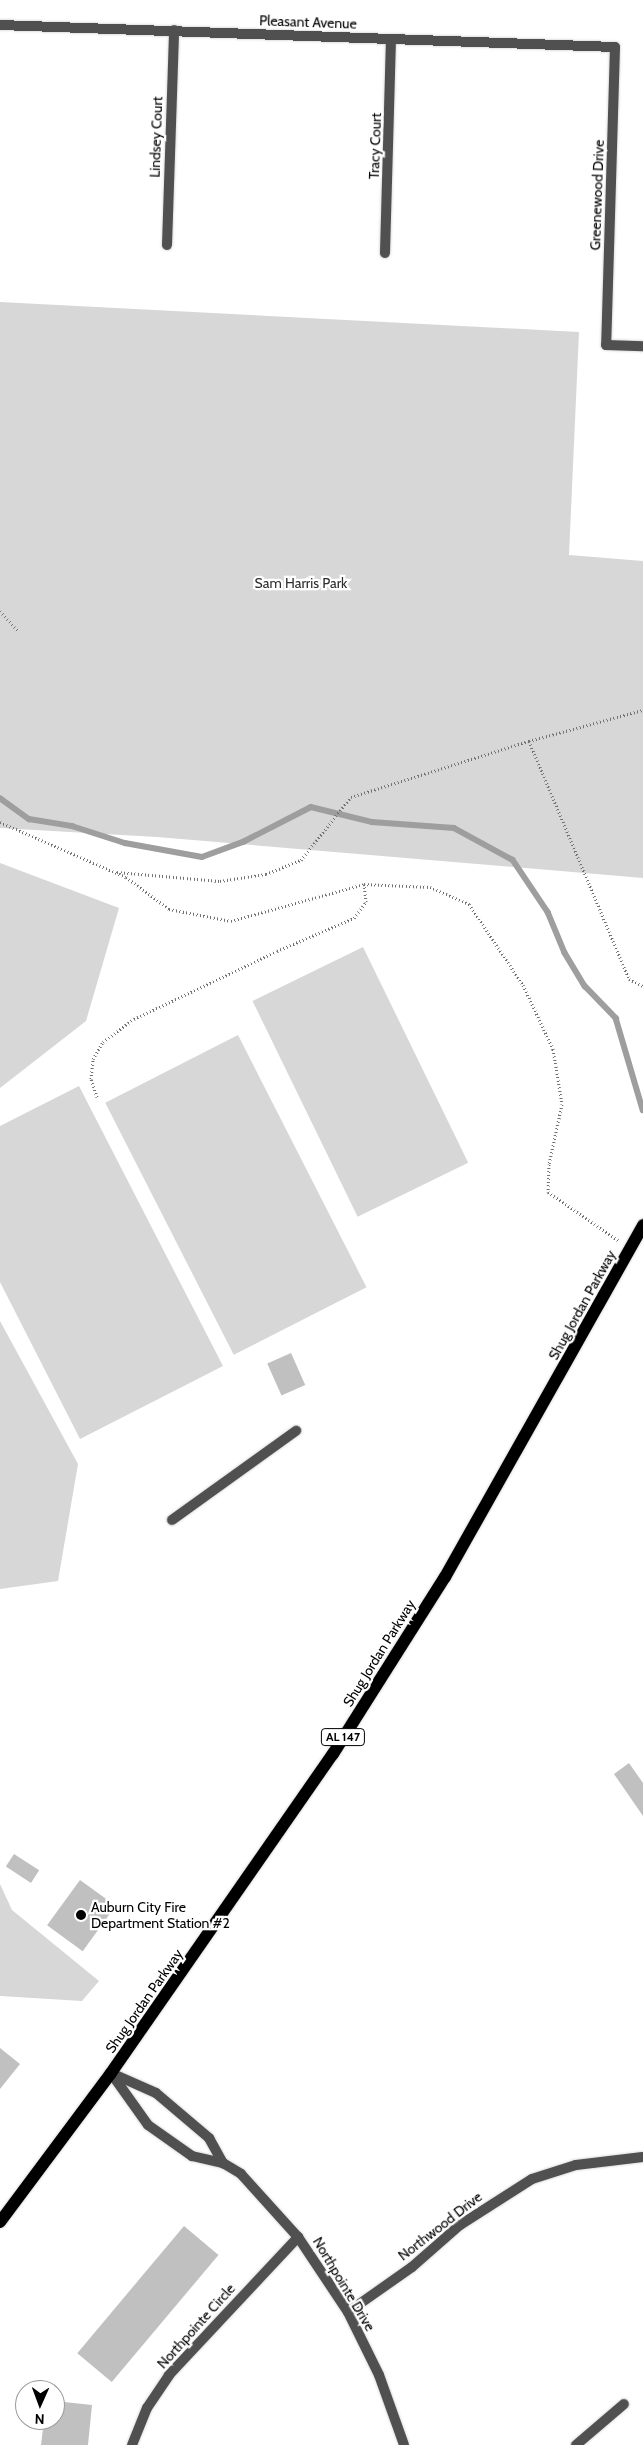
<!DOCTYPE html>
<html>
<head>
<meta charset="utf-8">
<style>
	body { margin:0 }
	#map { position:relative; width:643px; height:2445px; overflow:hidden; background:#fff; font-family:Cabin,sans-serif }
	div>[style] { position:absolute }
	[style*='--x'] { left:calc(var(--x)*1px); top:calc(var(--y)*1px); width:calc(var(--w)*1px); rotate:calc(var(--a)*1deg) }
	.green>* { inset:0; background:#d7d7d7; transform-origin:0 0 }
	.stream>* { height:5.5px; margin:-2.75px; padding:0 2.75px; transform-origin:2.75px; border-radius:2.75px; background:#9e9e9e }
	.building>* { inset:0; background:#c0c0c0; transform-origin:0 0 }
	.path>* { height:3px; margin-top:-1.5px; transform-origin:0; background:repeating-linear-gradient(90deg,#727272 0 1px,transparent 0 3.5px) }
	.roads { filter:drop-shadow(0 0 1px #dbdbdb) drop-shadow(0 0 1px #dbdbdb) }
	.lane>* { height:10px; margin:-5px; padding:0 5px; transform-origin:5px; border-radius:5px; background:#505050 }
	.street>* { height:10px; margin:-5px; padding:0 5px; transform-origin:5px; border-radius:5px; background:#505050 }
	.primary>* { height:12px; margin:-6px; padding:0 6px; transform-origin:6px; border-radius:6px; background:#000 }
	.dots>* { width:14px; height:14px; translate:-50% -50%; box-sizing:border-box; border:2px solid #fff; border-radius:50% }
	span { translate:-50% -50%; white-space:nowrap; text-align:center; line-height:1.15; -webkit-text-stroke:4.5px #fff; paint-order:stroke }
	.shield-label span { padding:1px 4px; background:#fff; border:1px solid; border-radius:4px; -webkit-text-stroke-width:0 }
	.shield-label { font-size:12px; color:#000; font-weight:700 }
	.street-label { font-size:14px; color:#000 }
	.park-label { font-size:14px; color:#2e2e2e }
	.poi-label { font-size:14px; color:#000 }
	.left { translate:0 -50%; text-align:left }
	.north { position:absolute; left:15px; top:2380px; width:50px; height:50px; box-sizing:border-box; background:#fff; border:1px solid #999; border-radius:50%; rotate:182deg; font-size:14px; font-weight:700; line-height:20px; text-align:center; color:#000 }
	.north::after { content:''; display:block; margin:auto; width:18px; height:22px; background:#000; clip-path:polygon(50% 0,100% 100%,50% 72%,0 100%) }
</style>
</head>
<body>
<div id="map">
	<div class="green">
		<i style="clip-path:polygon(0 302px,579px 332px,569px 555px,643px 561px,643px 878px,157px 837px,0 828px)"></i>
		<i style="clip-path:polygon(0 863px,119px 908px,86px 1021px,0 1088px)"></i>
		<i style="left:363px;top:947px;width:240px;height:123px;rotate:64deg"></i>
		<i style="left:238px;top:1035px;width:283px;height:149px;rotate:63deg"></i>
		<i style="clip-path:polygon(79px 1086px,223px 1366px,80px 1439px,0 1282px,0 1126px)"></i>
		<i style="clip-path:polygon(0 1321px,78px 1464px,58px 1581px,0 1589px)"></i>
		<i style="clip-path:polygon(0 1884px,12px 1910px,99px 1981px,82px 2001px,0 1996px)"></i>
	</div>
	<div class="stream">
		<i style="--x:0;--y:798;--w:36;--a:36"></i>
		<i style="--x:29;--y:819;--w:44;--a:9.2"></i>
		<i style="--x:72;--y:826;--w:56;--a:17.8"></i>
		<i style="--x:125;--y:843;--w:78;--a:10.3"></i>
		<i style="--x:202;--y:857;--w:44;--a:-20.1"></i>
		<i style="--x:243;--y:842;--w:76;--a:-27.2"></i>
		<i style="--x:311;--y:807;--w:63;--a:13.8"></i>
		<i style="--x:372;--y:822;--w:82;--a:4.2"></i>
		<i style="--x:454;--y:828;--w:67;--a:28.5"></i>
		<i style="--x:513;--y:860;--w:63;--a:56.1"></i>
		<i style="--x:548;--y:912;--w:44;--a:67.5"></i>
		<i style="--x:565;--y:953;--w:39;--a:59"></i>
		<i style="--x:585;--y:986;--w:45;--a:45.9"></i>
		<i style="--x:616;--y:1018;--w:96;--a:73.6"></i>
	</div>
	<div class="building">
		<i style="left:291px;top:1353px;width:35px;height:26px;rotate:66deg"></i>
		<i style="clip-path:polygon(629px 1763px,643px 1783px,643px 1816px,614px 1774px)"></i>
		<i style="left:14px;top:1854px;width:30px;height:15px;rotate:33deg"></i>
		<i style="left:80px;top:1880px;width:44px;height:56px;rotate:36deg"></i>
		<i style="clip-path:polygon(0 2048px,20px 2064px,0 2089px)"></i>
		<i style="left:184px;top:2226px;width:45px;height:166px;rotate:40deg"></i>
		<i style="clip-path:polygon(55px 2401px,92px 2405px,88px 2445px,41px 2445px,44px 2420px,55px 2420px)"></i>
	</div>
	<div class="path">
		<i style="--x:0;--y:611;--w:27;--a:48"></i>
		<i style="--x:529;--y:741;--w:118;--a:-15.2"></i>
		<i style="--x:0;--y:822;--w:137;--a:23.6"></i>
		<i style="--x:126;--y:877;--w:54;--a:36.7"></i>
		<i style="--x:169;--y:909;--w:63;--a:11"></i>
		<i style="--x:231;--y:921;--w:138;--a:-15.5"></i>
		<i style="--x:364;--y:884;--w:66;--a:2.6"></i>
		<i style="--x:430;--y:887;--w:43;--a:23.6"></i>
		<i style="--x:469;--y:904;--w:97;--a:56.3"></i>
		<i style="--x:523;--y:985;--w:71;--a:64.9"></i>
		<i style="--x:553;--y:1049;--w:56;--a:80.7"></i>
		<i style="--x:562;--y:1104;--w:61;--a:102.2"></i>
		<i style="--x:549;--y:1164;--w:28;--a:92"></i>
		<i style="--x:548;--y:1192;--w:86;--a:34.6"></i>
		<i style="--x:117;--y:872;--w:103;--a:5"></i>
		<i style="--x:220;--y:881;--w:47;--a:-8.7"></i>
		<i style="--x:266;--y:874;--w:38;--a:-22"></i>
		<i style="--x:301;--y:860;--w:80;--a:-51.6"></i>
		<i style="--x:351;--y:797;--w:187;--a:-17.5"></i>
		<i style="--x:529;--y:741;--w:258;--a:67.2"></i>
		<i style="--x:629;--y:979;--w:16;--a:27"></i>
		<i style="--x:97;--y:1097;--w:19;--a:-108"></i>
		<i style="--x:91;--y:1079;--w:20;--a:-84"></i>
		<i style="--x:93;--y:1059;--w:20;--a:-60"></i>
		<i style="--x:103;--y:1042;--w:39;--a:-37"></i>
		<i style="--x:134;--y:1019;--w:158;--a:-25.4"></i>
		<i style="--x:277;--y:951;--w:84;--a:-23.2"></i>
		<i style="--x:354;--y:918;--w:20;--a:-53"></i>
		<i style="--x:366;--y:902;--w:18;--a:-96"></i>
	</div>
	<div class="roads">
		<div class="lane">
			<i style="--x:172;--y:1520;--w:153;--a:-35.7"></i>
		</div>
		<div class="street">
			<i style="--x:0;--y:25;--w:615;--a:2.05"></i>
			<i style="--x:615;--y:47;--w:298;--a:91.7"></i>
			<i style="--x:606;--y:345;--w:37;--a:2"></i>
			<i style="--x:167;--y:245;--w:215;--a:-88.1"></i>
			<i style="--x:385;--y:253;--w:214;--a:-88.4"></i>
			<i style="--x:111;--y:2073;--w:64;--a:54.6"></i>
			<i style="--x:148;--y:2125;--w:54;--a:35.2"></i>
			<i style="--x:192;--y:2156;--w:32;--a:13"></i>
			<i style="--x:223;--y:2163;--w:21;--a:31"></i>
			<i style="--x:241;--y:2174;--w:85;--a:47.9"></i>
			<i style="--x:298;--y:2237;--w:90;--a:56.3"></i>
			<i style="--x:348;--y:2312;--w:70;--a:63.8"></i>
			<i style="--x:379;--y:2375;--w:74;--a:70.3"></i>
			<i style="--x:111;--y:2073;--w:49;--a:24"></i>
			<i style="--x:156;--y:2093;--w:70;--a:40.3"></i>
			<i style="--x:209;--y:2138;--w:29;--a:61"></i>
			<i style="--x:348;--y:2312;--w:78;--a:-35.1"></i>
			<i style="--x:412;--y:2267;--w:64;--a:-41.2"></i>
			<i style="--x:460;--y:2225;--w:85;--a:-32.6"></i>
			<i style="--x:532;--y:2179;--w:46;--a:-17.7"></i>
			<i style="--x:576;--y:2165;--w:67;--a:-6.8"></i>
			<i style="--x:132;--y:2445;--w:40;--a:-68"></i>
			<i style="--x:147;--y:2408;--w:40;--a:-56"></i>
			<i style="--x:169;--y:2375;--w:189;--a:-46.9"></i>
			<i style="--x:576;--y:2445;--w:63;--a:-40.5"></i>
		</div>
		<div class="primary">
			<i style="--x:0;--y:2222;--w:186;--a:-53.3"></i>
			<i style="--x:111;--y:2073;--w:389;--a:-55.2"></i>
			<i style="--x:333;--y:1754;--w:209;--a:-57.7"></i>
			<i style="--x:445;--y:1577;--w:404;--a:-60.6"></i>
		</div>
	</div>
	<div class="dots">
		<i style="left:81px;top:1915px;background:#000"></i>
	</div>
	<div class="shield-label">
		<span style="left:343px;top:1737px">AL 147</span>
	</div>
	<div class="street-label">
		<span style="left:308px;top:22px;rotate:2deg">Pleasant Avenue</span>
		<span style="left:156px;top:137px;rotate:-88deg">Lindsey Court</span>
		<span style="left:375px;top:146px;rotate:-88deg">Tracy Court</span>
		<span style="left:597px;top:195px;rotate:-88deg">Greenewood Drive</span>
		<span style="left:582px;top:1305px;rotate:-61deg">Shug Jordan Parkway</span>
		<span style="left:379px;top:1653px;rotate:-58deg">Shug Jordan Parkway</span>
		<span style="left:144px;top:2001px;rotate:-55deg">Shug Jordan Parkway</span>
		<span style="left:440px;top:2226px;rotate:-38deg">Northwood Drive</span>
		<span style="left:344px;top:2284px;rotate:59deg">Northpointe Drive</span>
		<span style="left:196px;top:2326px;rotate:-48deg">Northpointe Circle</span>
	</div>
	<div class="park-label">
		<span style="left:301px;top:583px">Sam Harris Park</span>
	</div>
	<div class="poi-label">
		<span class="left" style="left:91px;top:1915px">Auburn City Fire<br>Department Station #2</span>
	</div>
	<div class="north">N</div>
</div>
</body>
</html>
